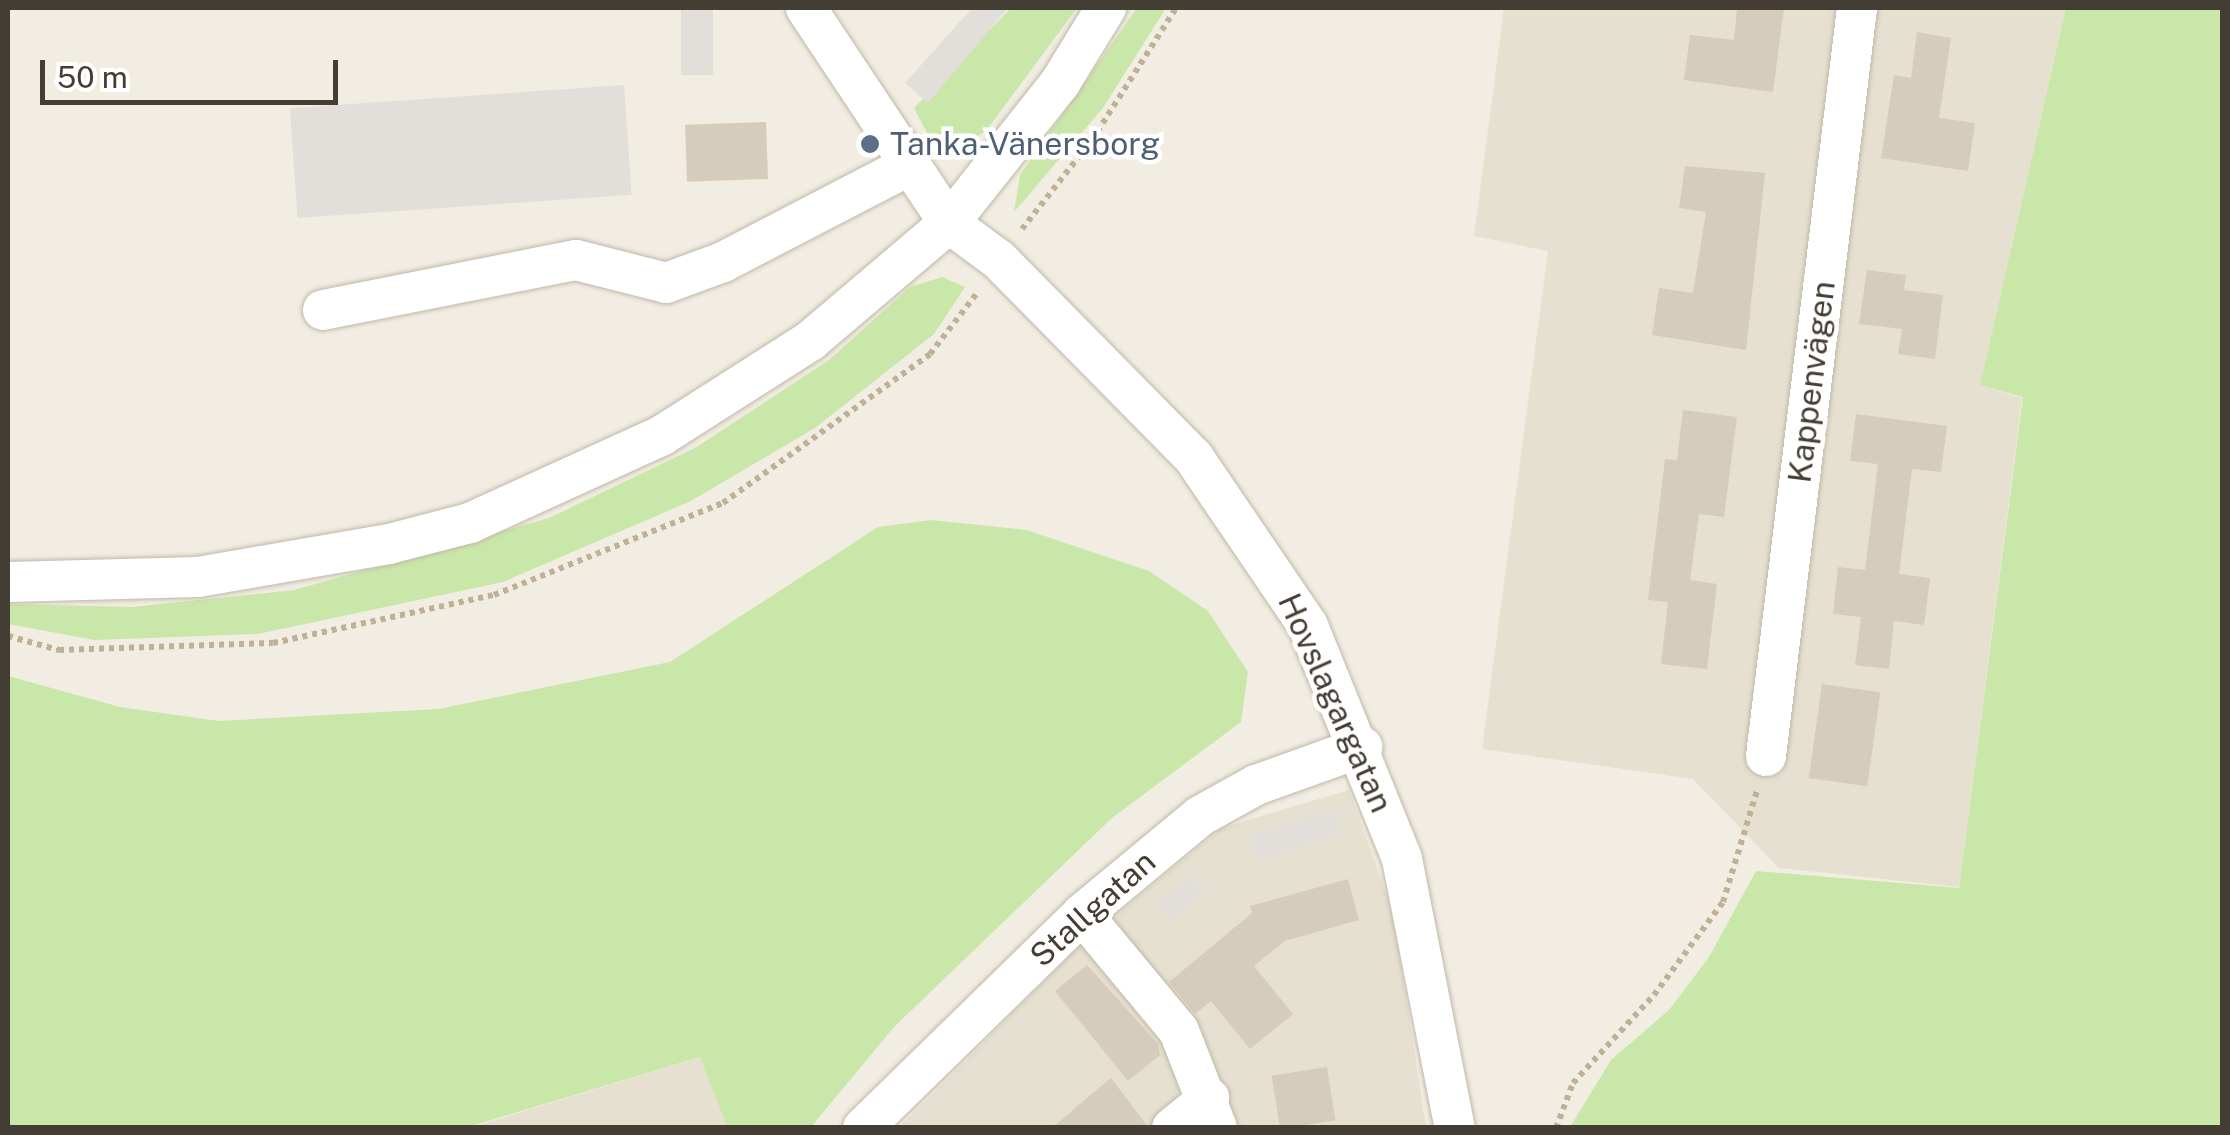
<!DOCTYPE html>
<html>
<head>
<meta charset="utf-8">
<style>
	body { margin:0 }
	#map { position:relative; width:2230px; height:1135px; overflow:hidden; background:#f2ede2; font-family:"Public Sans",sans-serif }
	div>[style] { position:absolute }
	[style*='--x'] { left:calc(var(--x)*1px); top:calc(var(--y)*1px); width:calc(var(--w)*1px); rotate:calc(var(--a)*1deg) }
	.residential>* { inset:0; background:#e6e0d0 }
	.green>* { inset:0; background:#cae7aa }
	.parking>* { inset:0; background:#e2dfdb; transform-origin:0 0 }
	.building>* { inset:0; background:#d6ccbb; transform-origin:0 0 }
	.path>* { height:6px; margin-top:-3px; transform-origin:0; background:repeating-linear-gradient(90deg,#bfb196 0 5px,transparent 0 10px) }
	.roads { filter:drop-shadow(0 0 2px #c0b8a8) drop-shadow(0 0 2px #c0b8a8) }
	.minor>* { height:40px; margin:-20px; padding:0 20px; transform-origin:20px; border-radius:20px; background:#fff }
	.dots>* { width:28px; height:28px; translate:-50% -50%; box-sizing:border-box; border:5px solid #fff; border-radius:50% }
	span { translate:-50% -50%; white-space:nowrap; text-align:center; line-height:1.15; -webkit-text-stroke:9px #fff; paint-order:stroke }
	.service-label { font-size:32px; color:#4e5e75 }
	.left { translate:0 -50%; text-align:left }
	.street-label { font-size:32px; color:#433d33 }
	.frame { position:absolute; inset:0; border:10px solid #433d33; pointer-events:none }
	.scale { position:absolute; left:40px; top:60px; width:298px; height:45px; box-sizing:border-box; border:5px solid #433d33; border-top:0; padding-left:12px; font-size:30px; line-height:35px; white-space:nowrap; color:#433d33; -webkit-text-stroke:8px #fff; paint-order:stroke }
</style>
</head>
<body>
<div id="map">
	<div class="residential">
		<i style="clip-path:polygon(1504px 8px,2066px 8px,1980px 385px,2022px 398px,1959px 887px,1779px 868px,1693px 779px,1482px 749px,1548px 251px,1474px 236px)"></i>
		<i style="clip-path:polygon(1349px 790px,1393px 913px,1426px 1127px,899px 1128px,1081px 944px,1221px 828px)"></i>
		<i style="clip-path:polygon(701px 1057px,727px 1127px,469px 1128px)"></i>
	</div>
	<div class="green">
		<i style="clip-path:polygon(1011px 8px,1077px 8px,986px 131px,971px 140px,928px 135px,914px 108px)"></i>
		<i style="clip-path:polygon(1137px 8px,1166px 8px,1103px 108px,1014px 212px,1020px 175px)"></i>
		<i style="clip-path:polygon(2066px 8px,2222px 8px,2222px 1127px,1570px 1127px,1611px 1060px,1669px 1010px,1709px 957px,1756px 871px,1959px 888px,2023px 397px,1980px 385px)"></i>
		<i style="clip-path:polygon(942px 277px,965px 287px,934px 334px,815px 428px,691px 501px,503px 582px,258px 634px,94px 640px,8px 624px,8px 604px,132px 607px,294px 590px,549px 518px,695px 448px,829px 360px,910px 287px)"></i>
		<i style="clip-path:polygon(931px 520px,1027px 530px,1149px 571px,1208px 611px,1248px 672px,1241px 722px,1112px 818px,894px 1027px,811px 1127px,727px 1127px,700px 1057px,468px 1127px,8px 1127px,8px 676px,120px 707px,219px 721px,438px 709px,670px 662px,878px 527px)"></i>
	</div>
	<div class="parking">
		<i style="left:681px;top:8px;width:32px;height:67px"></i>
		<i style="clip-path:polygon(972px 8px,1008px 8px,928px 103px,905px 83px)"></i>
		<i style="left:624px;top:85px;width:110px;height:335px;rotate:86deg"></i>
		<i style="left:1333px;top:809px;width:26px;height:88px;rotate:72deg"></i>
		<i style="left:1190px;top:875px;width:23px;height:45px;rotate:50deg"></i>
	</div>
	<div class="building">
		<i style="clip-path:polygon(1737px 8px,1784px 8px,1773px 92px,1684px 80px,1690px 35px,1734px 40px)"></i>
		<i style="clip-path:polygon(1917px 32px,1951px 38px,1939px 118px,1975px 123px,1968px 171px,1881px 158px,1894px 75px,1911px 78px)"></i>
		<i style="left:766px;top:122px;width:57px;height:81px;rotate:88deg"></i>
		<i style="clip-path:polygon(1685px 166px,1765px 173px,1746px 350px,1652px 335px,1659px 288px,1693px 293px,1706px 212px,1679px 208px)"></i>
		<i style="clip-path:polygon(1867px 270px,1906px 275px,1904px 290px,1943px 295px,1935px 359px,1898px 354px,1902px 329px,1859px 324px)"></i>
		<i style="clip-path:polygon(1683px 410px,1737px 417px,1724px 517px,1699px 514px,1690px 580px,1717px 584px,1707px 669px,1661px 664px,1668px 602px,1648px 600px,1665px 459px,1677px 460px)"></i>
		<i style="clip-path:polygon(1856px 414px,1947px 426px,1941px 472px,1912px 469px,1899px 574px,1930px 578px,1924px 625px,1894px 621px,1889px 669px,1855px 665px,1861px 617px,1833px 614px,1838px 567px,1865px 570px,1878px 464px,1850px 461px)"></i>
		<i style="left:1822px;top:684px;width:59px;height:95px;rotate:8deg"></i>
		<i style="clip-path:polygon(1348px 879px,1359px 920px,1285px 941px,1254px 966px,1293px 1014px,1250px 1049px,1211px 1001px,1195px 1014px,1169px 982px,1252px 913px,1250px 906px)"></i>
		<i style="clip-path:polygon(1087px 965px,1158px 1044px,1160px 1055px,1128px 1081px,1055px 991px)"></i>
		<i style="left:1327px;top:1067px;width:54px;height:56px;rotate:81deg"></i>
		<i style="clip-path:polygon(1111px 1078px,1149px 1128px,1052px 1128px,1075px 1108px)"></i>
	</div>
	<div class="path">
		<i style="--x:1022;--y:229;--w:113;--a:-51.8"></i>
		<i style="--x:1092;--y:140;--w:156;--a:-57.5"></i>
		<i style="--x:8;--y:636;--w:53;--a:15.4"></i>
		<i style="--x:59;--y:650;--w:214;--a:-1.9"></i>
		<i style="--x:273;--y:643;--w:226;--a:-12.3"></i>
		<i style="--x:494;--y:595;--w:247;--a:-21.9"></i>
		<i style="--x:723;--y:503;--w:255;--a:-35.7"></i>
		<i style="--x:930;--y:354;--w:78;--a:-52.3"></i>
		<i style="--x:1556;--y:1128;--w:48;--a:-69.3"></i>
		<i style="--x:1573;--y:1083;--w:120;--a:-47.4"></i>
		<i style="--x:1654;--y:995;--w:116;--a:-53.4"></i>
		<i style="--x:1723;--y:902;--w:116;--a:-73"></i>
	</div>
	<div class="roads">
		<div class="minor">
			<i style="--x:806;--y:8;--w:258;--a:56.4"></i>
			<i style="--x:949;--y:223;--w:62;--a:36.5"></i>
			<i style="--x:999;--y:260;--w:278;--a:45.4"></i>
			<i style="--x:1194;--y:458;--w:203;--a:55.8"></i>
			<i style="--x:1308;--y:626;--w:251;--a:68"></i>
			<i style="--x:1402;--y:859;--w:274;--a:78.9"></i>
			<i style="--x:323;--y:310;--w:258;--a:-11.2"></i>
			<i style="--x:576;--y:260;--w:93;--a:14.3"></i>
			<i style="--x:666;--y:283;--w:61;--a:-20.2"></i>
			<i style="--x:723;--y:262;--w:208;--a:-27.4"></i>
			<i style="--x:8;--y:582;--w:190;--a:-1.5"></i>
			<i style="--x:198;--y:577;--w:194;--a:-9.8"></i>
			<i style="--x:389;--y:544;--w:84;--a:-14.5"></i>
			<i style="--x:470;--y:523;--w:210;--a:-24.5"></i>
			<i style="--x:661;--y:436;--w:177;--a:-32.5"></i>
			<i style="--x:810;--y:341;--w:182;--a:-40.3"></i>
			<i style="--x:949;--y:223;--w:179;--a:-51.6"></i>
			<i style="--x:1060;--y:83;--w:88;--a:-58.5"></i>
			<i style="--x:1766;--y:756;--w:754;--a:-83.06"></i>
			<i style="--x:1082;--y:914;--w:152;--a:50.3"></i>
			<i style="--x:1179;--y:1031;--w:104;--a:68.6"></i>
			<i style="--x:863;--y:1128;--w:306;--a:-44.3"></i>
			<i style="--x:1082;--y:914;--w:153;--a:-39.7"></i>
			<i style="--x:1200;--y:816;--w:64;--a:-29"></i>
			<i style="--x:1256;--y:785;--w:113;--a:-19.7"></i>
			<i style="--x:1172;--y:1128;--w:48;--a:-39"></i>
		</div>
	</div>
	<div class="dots">
		<i style="left:870px;top:144px;background:#5c6f8a"></i>
	</div>
	<div class="service-label">
		<span class="left" style="left:890px;top:144px">Tanka-Vänersborg</span>
	</div>
	<div class="street-label">
		<span style="left:1812px;top:382px;rotate:-83deg">Kappenvägen</span>
		<span style="left:1335px;top:703px;rotate:66deg">Hovslagargatan</span>
		<span style="left:1093px;top:909px;rotate:-42deg">Stallgatan</span>
	</div>
	<div class="frame"></div>
	<div class="scale">50 m</div>
</div>
</body>
</html>
